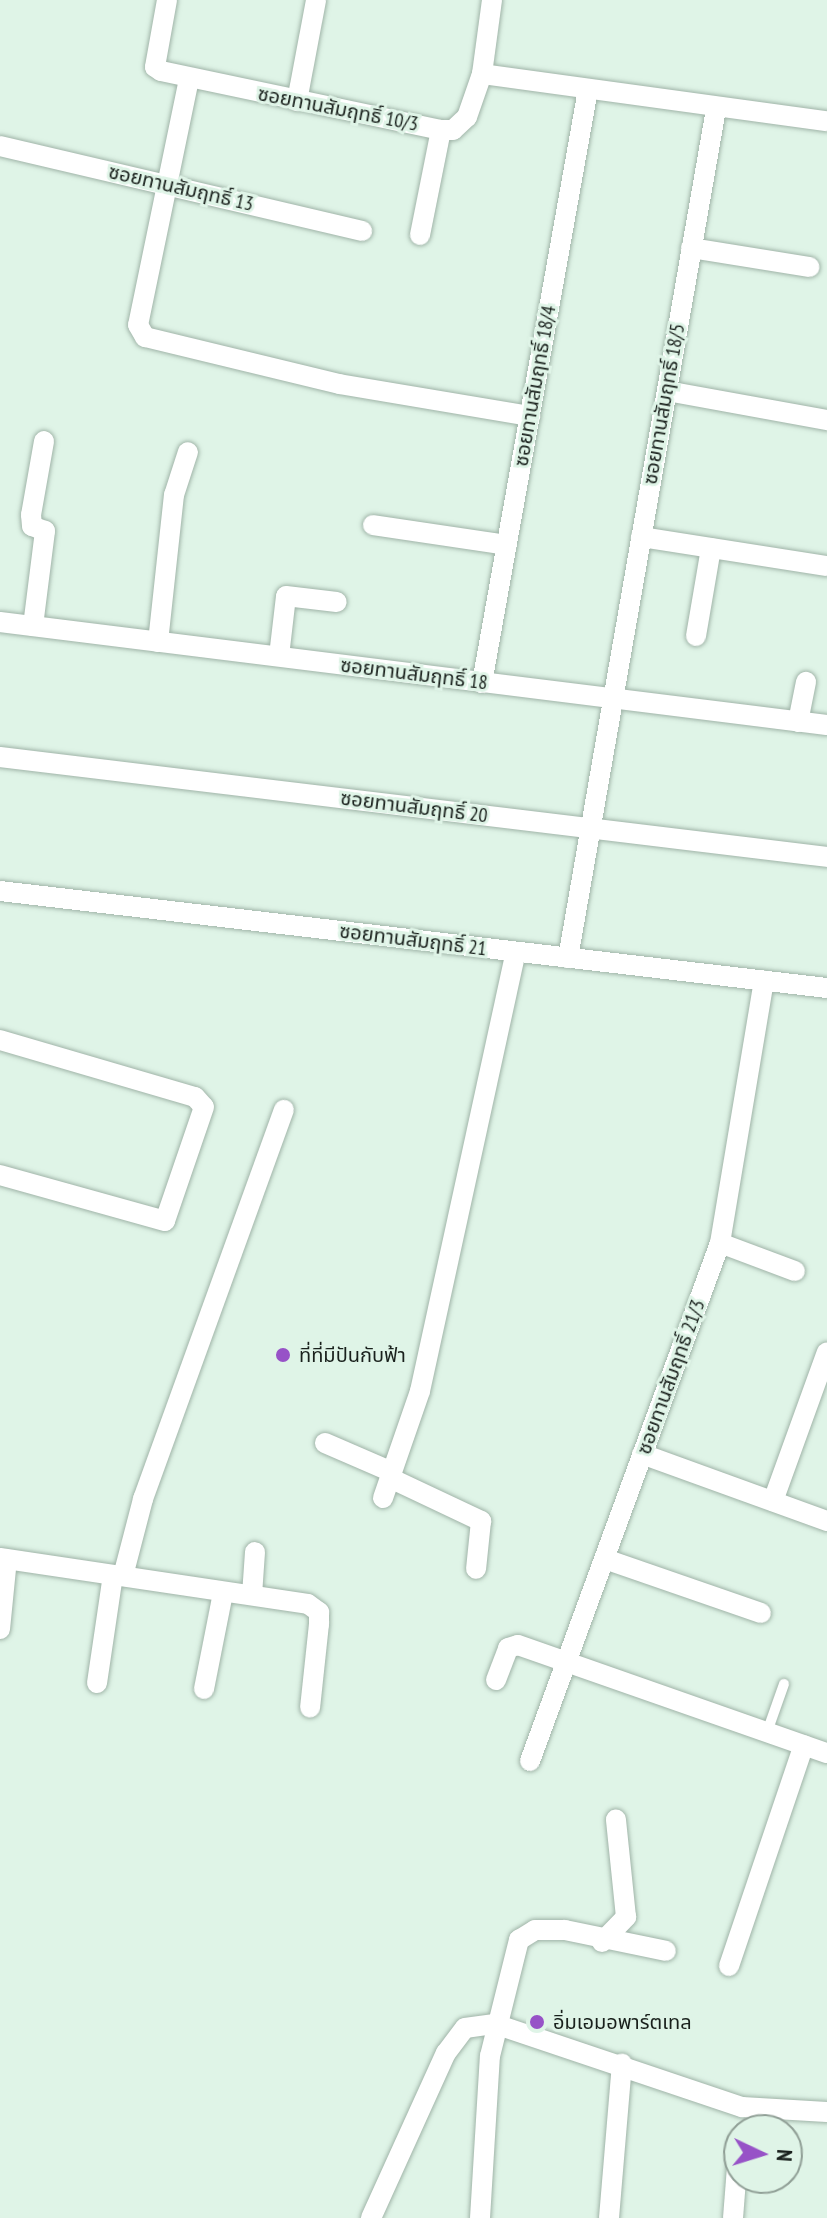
<!DOCTYPE html>
<html>
<head>
<meta charset="utf-8">
<style>
	body { margin:0 }
	#map { position:relative; width:827px; height:2218px; overflow:hidden; background:#dff4e7; font-family:"PT Sans Narrow","Noto Sans Thai",sans-serif }
	div>[style] { position:absolute }
	[style*='--x'] { left:calc(var(--x)*1px); top:calc(var(--y)*1px); width:calc(var(--w)*1px); rotate:calc(var(--a)*1deg) }
	.roads { filter:drop-shadow(0 0 2px #a0b4a8) drop-shadow(0 0 2px #a0b4a8) }
	.service>* { height:10px; margin:-5px; padding:0 5px; transform-origin:5px; border-radius:5px; background:#fff }
	.minor>* { height:20px; margin:-10px; padding:0 10px; transform-origin:10px; border-radius:10px; background:#fff }
	.dots>* { width:22px; height:22px; translate:-50% -50%; box-sizing:border-box; border:4px solid #dff4e7; border-radius:50% }
	span { translate:-50% -50%; white-space:nowrap; text-align:center; line-height:1.15; -webkit-text-stroke:6px #dff4e7; paint-order:stroke }
	.street-label { font-size:20px; color:#19201c }
	.poi-label { font-size:20px; color:#19201c }
	.left { translate:0 -50%; text-align:left }
	.north { position:absolute; left:723px; top:2114px; width:80px; height:80px; box-sizing:border-box; background:#dff4e7; border:2px solid #909f96; border-radius:50%; rotate:94deg; font-size:22px; font-weight:700; line-height:32px; text-align:center; color:#19201c }
	.north::after { content:''; display:block; margin:auto; width:28px; height:36px; background:#9752c7; clip-path:polygon(50% 0,100% 100%,50% 72%,0 100%) }
</style>
</head>
<body>
<div id="map">
	<div class="roads">
		<div class="service">
			<i style="--x:767;--y:1732;--w:51;--a:-70.5"></i>
		</div>
		<div class="minor">
			<i style="--x:167;--y:0;--w:68;--a:100.2"></i>
			<i style="--x:155;--y:67;--w:7;--a:34"></i>
			<i style="--x:161;--y:71;--w:286;--a:11.9"></i>
			<i style="--x:441;--y:130;--w:12;--a:0"></i>
			<i style="--x:453;--y:130;--w:19;--a:-43"></i>
			<i style="--x:467;--y:117;--w:46;--a:-70.8"></i>
			<i style="--x:482;--y:74;--w:75;--a:-82.3"></i>
			<i style="--x:482;--y:74;--w:348;--a:7.8"></i>
			<i style="--x:189;--y:79;--w:251;--a:101.7"></i>
			<i style="--x:138;--y:325;--w:14;--a:60"></i>
			<i style="--x:145;--y:337;--w:200;--a:13.6"></i>
			<i style="--x:339;--y:384;--w:194;--a:9.5"></i>
			<i style="--x:297;--y:101;--w:103;--a:-79.3"></i>
			<i style="--x:0;--y:146;--w:372;--a:13.2"></i>
			<i style="--x:420;--y:235;--w:107;--a:-78.7"></i>
			<i style="--x:691;--y:248;--w:120;--a:9.1"></i>
			<i style="--x:667;--y:391;--w:163;--a:10.3"></i>
			<i style="--x:373;--y:525;--w:135;--a:8.5"></i>
			<i style="--x:641;--y:537;--w:188;--a:8.9"></i>
			<i style="--x:0;--y:622;--w:833;--a:7.1"></i>
			<i style="--x:33;--y:626;--w:96;--a:-82.8"></i>
			<i style="--x:45;--y:531;--w:14;--a:-159"></i>
			<i style="--x:32;--y:526;--w:11;--a:-95"></i>
			<i style="--x:31;--y:515;--w:75;--a:-80"></i>
			<i style="--x:696;--y:636;--w:89;--a:-80.3"></i>
			<i style="--x:158;--y:642;--w:148;--a:-83.8"></i>
			<i style="--x:174;--y:495;--w:45;--a:-72"></i>
			<i style="--x:279;--y:656;--w:60;--a:-83.3"></i>
			<i style="--x:286;--y:596;--w:51;--a:6.7"></i>
			<i style="--x:482;--y:683;--w:602;--a:-79.87"></i>
			<i style="--x:798;--y:722;--w:41;--a:-78.7"></i>
			<i style="--x:0;--y:757;--w:833;--a:6.89"></i>
			<i style="--x:0;--y:891;--w:833;--a:6.69"></i>
			<i style="--x:568;--y:958;--w:862;--a:-80.11"></i>
			<i style="--x:0;--y:1040;--w:203;--a:16.3"></i>
			<i style="--x:195;--y:1097;--w:13;--a:48"></i>
			<i style="--x:204;--y:1107;--w:120;--a:108.9"></i>
			<i style="--x:165;--y:1221;--w:171;--a:-164.4"></i>
			<i style="--x:720;--y:1243;--w:80;--a:20.5"></i>
			<i style="--x:325;--y:1443;--w:73;--a:23.4"></i>
			<i style="--x:642;--y:1454;--w:197;--a:19.9"></i>
			<i style="--x:390;--y:1478;--w:101;--a:25.3"></i>
			<i style="--x:481;--y:1521;--w:48;--a:95.9"></i>
			<i style="--x:383;--y:1498;--w:113;--a:-70.9"></i>
			<i style="--x:420;--y:1391;--w:449;--a:-77.7"></i>
			<i style="--x:773;--y:1501;--w:158;--a:-70.1"></i>
			<i style="--x:0;--y:1558;--w:311;--a:8.5"></i>
			<i style="--x:308;--y:1604;--w:14;--a:36"></i>
			<i style="--x:319;--y:1612;--w:12;--a:90"></i>
			<i style="--x:319;--y:1624;--w:84;--a:96.1"></i>
			<i style="--x:605;--y:1559;--w:165;--a:19.1"></i>
			<i style="--x:123;--y:1576;--w:80;--a:-75.4"></i>
			<i style="--x:143;--y:1499;--w:414;--a:-70.1"></i>
			<i style="--x:252;--y:1595;--w:43;--a:-86"></i>
			<i style="--x:0;--y:1629;--w:70;--a:-84.3"></i>
			<i style="--x:496;--y:1680;--w:34;--a:-69"></i>
			<i style="--x:508;--y:1648;--w:10;--a:-17"></i>
			<i style="--x:518;--y:1645;--w:327;--a:19.3"></i>
			<i style="--x:97;--y:1683;--w:109;--a:-81.6"></i>
			<i style="--x:204;--y:1689;--w:98;--a:-78.8"></i>
			<i style="--x:530;--y:1761;--w:552;--a:-69.86"></i>
			<i style="--x:720;--y:1243;--w:266;--a:-80.5"></i>
			<i style="--x:602;--y:1942;--w:35;--a:-46"></i>
			<i style="--x:626;--y:1917;--w:98;--a:-95.9"></i>
			<i style="--x:729;--y:1966;--w:233;--a:-71.3"></i>
			<i style="--x:371;--y:2218;--w:181;--a:-65.6"></i>
			<i style="--x:446;--y:2053;--w:31;--a:-53"></i>
			<i style="--x:465;--y:2028;--w:30;--a:-8"></i>
			<i style="--x:495;--y:2024;--w:261;--a:18.6"></i>
			<i style="--x:742;--y:2107;--w:85;--a:3.4"></i>
			<i style="--x:480;--y:2218;--w:162;--a:-86.5"></i>
			<i style="--x:490;--y:2056;--w:120;--a:-76"></i>
			<i style="--x:519;--y:1940;--w:19;--a:-32"></i>
			<i style="--x:535;--y:1930;--w:30;--a:0"></i>
			<i style="--x:565;--y:1930;--w:103;--a:11.7"></i>
			<i style="--x:609;--y:2218;--w:155;--a:-85.2"></i>
			<i style="--x:733;--y:2218;--w:76;--a:-85.5"></i>
		</div>
	</div>
	<div class="dots">
		<i style="left:283px;top:1355px;background:#9752c7"></i>
		<i style="left:537px;top:2022px;background:#9752c7"></i>
	</div>
	<div class="street-label">
		<span style="left:338px;top:109px;rotate:11deg">ซอยทานสัมฤทธิ์ 10/3</span>
		<span style="left:181px;top:188px;rotate:13deg">ซอยทานสัมฤทธิ์ 13</span>
		<span style="left:535px;top:386px;rotate:-80deg">ซอยทานสัมฤทธิ์ 18/4</span>
		<span style="left:664px;top:404px;rotate:-80deg">ซอยทานสัมฤทธิ์ 18/5</span>
		<span style="left:414px;top:674px;rotate:7deg">ซอยทานสัมฤทธิ์ 18</span>
		<span style="left:414px;top:807px;rotate:7deg">ซอยทานสัมฤทธิ์ 20</span>
		<span style="left:413px;top:940px;rotate:7deg">ซอยทานสัมฤทธิ์ 21</span>
		<span style="left:671px;top:1377px;rotate:-70deg">ซอยทานสัมฤทธิ์ 21/3</span>
	</div>
	<div class="poi-label">
		<span class="left" style="left:299px;top:1355px">ที่ที่มีปันกับฟ้า</span>
		<span class="left" style="left:553px;top:2022px">อิ่มเอมอพาร์ตเทล</span>
	</div>
	<div class="north">N</div>
</div>
</body>
</html>
